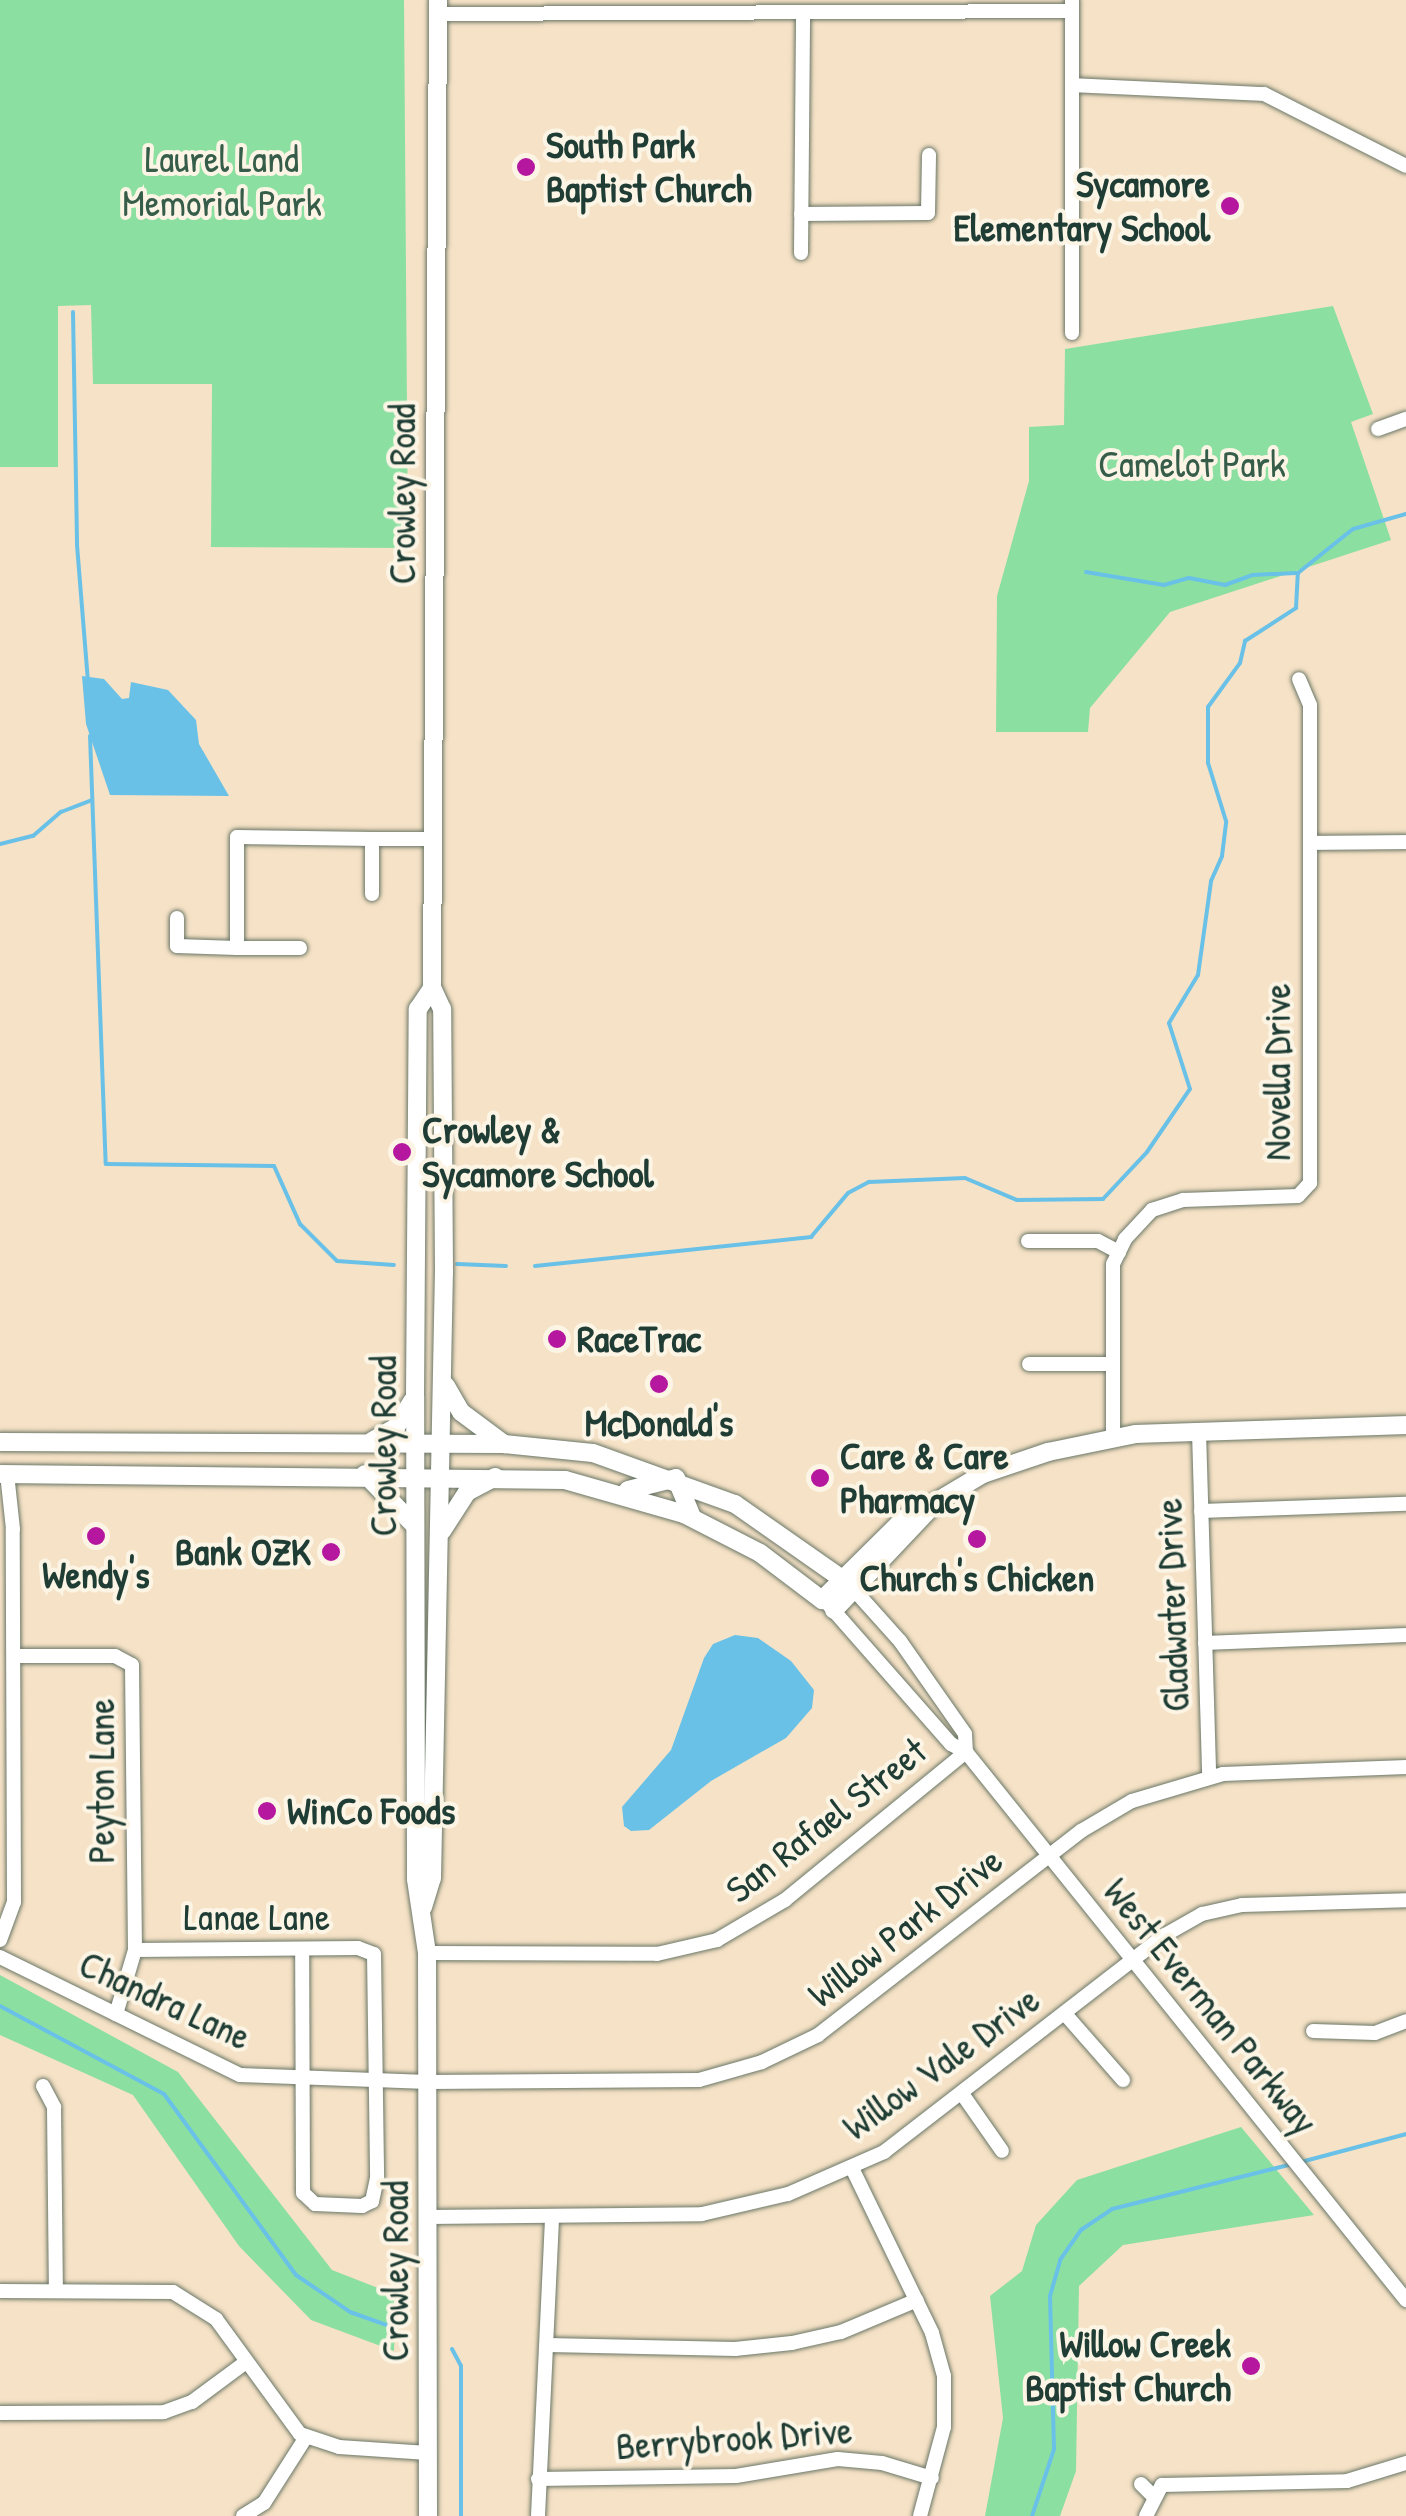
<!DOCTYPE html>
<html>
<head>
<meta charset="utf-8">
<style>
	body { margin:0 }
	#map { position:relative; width:1406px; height:2516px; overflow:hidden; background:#f6e2c6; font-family:"Patrick Hand",sans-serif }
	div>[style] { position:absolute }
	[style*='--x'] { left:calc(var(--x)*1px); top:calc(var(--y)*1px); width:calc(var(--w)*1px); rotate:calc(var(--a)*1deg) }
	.green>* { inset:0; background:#8bdfa1 }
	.water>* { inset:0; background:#6ac1e7 }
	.stream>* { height:4px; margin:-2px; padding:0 2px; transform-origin:2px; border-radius:2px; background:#6ac1e7 }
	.roads { filter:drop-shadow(0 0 2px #6a7767) drop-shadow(0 0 2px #6a7767) }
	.minor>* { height:14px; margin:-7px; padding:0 7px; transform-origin:7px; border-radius:7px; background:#fff }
	.major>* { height:18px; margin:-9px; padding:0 9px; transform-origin:9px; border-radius:9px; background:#fff }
	.dots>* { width:28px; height:28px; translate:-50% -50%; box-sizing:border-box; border:5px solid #fcf5e5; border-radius:50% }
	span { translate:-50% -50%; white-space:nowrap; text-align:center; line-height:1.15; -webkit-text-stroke:8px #fcf5e5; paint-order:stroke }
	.poi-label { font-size:38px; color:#1f3d34; font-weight:700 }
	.left { translate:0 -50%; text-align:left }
	.right { translate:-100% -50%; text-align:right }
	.park-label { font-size:38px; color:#355d4a }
	.street-label { font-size:38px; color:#1f3d34 }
</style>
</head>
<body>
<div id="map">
	<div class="green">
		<i style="clip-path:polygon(0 0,404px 0,408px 548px,211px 547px,212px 384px,93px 384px,91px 305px,58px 306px,58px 467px,0 467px)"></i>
		<i style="clip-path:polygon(1333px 306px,1373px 414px,1351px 422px,1391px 540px,1170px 612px,1090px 708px,1088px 732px,996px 732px,997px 596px,1029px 481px,1029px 427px,1064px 425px,1065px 349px)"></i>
		<i style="clip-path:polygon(0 1975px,178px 2072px,332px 2270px,396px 2295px,394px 2351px,311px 2320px,239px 2246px,133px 2095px,0 2035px)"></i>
		<i style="clip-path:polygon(1241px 2127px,1314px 2215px,1123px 2245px,1079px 2286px,1076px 2471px,1060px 2516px,985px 2516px,1003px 2418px,990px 2296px,1022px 2271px,1036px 2225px,1077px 2180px)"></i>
	</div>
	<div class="water">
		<i style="clip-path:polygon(82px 676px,104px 679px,122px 699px,129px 698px,131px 682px,168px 690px,196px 720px,199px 744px,229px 796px,110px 795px,86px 724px)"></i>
		<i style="clip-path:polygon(735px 1635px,758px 1638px,791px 1661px,814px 1690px,812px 1708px,786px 1738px,711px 1781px,649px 1830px,631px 1831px,624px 1826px,622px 1807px,671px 1750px,704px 1658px,713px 1644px)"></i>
	</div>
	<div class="stream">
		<i style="--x:73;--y:312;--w:233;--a:89"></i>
		<i style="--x:77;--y:545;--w:136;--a:85.4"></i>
		<i style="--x:1086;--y:572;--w:79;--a:9.5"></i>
		<i style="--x:1164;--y:585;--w:26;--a:-16"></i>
		<i style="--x:1189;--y:578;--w:37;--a:11"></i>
		<i style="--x:1225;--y:585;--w:29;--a:-20"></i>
		<i style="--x:1252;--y:575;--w:44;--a:-2.6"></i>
		<i style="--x:90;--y:736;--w:428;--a:87.9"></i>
		<i style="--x:106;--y:1164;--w:168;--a:0.7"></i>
		<i style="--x:274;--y:1166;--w:64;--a:65.9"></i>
		<i style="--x:300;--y:1224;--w:52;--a:45"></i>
		<i style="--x:337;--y:1261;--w:57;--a:4"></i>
		<i style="--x:0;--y:844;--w:34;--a:-14"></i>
		<i style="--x:33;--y:836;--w:37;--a:-41"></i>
		<i style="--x:61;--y:812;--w:33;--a:-21"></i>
		<i style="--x:457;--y:1264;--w:49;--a:2.3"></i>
		<i style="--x:535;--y:1266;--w:278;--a:-6"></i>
		<i style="--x:811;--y:1237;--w:57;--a:-49.9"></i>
		<i style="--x:848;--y:1193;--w:24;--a:-28"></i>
		<i style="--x:869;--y:1182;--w:96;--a:-2.4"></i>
		<i style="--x:965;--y:1178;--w:56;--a:22.9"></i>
		<i style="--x:1017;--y:1200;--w:86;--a:-0.7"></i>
		<i style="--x:1103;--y:1199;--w:64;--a:-46.9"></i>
		<i style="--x:1147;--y:1152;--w:76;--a:-55.7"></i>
		<i style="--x:1190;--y:1089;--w:69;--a:-107.7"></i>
		<i style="--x:1169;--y:1023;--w:56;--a:-58.9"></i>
		<i style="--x:1198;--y:975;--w:95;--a:-82.1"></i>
		<i style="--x:1211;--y:881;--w:27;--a:-66"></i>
		<i style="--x:1222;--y:856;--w:35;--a:-83"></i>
		<i style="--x:1226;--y:821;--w:61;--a:-107.2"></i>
		<i style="--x:1208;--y:763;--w:56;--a:-90"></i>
		<i style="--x:1208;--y:707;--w:54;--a:-54"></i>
		<i style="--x:1240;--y:663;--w:23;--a:-77"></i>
		<i style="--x:1245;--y:641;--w:61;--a:-32.9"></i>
		<i style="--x:1296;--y:608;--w:35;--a:-87"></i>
		<i style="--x:1298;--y:573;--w:70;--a:-38.7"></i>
		<i style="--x:1353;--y:529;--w:55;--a:-15.8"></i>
		<i style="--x:0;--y:2006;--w:186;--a:28.2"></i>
		<i style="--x:164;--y:2094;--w:224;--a:53.9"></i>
		<i style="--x:296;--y:2275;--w:65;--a:34.4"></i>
		<i style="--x:350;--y:2312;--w:48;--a:19.6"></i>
		<i style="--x:1301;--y:2162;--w:109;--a:-14.9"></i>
		<i style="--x:452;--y:2349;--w:19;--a:62"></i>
		<i style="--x:461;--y:2366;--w:150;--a:90"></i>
		<i style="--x:1032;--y:2516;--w:71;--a:-71.8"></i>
		<i style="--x:1054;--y:2449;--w:153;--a:-91.5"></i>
		<i style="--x:1050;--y:2296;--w:37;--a:-74"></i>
		<i style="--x:1060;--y:2260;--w:37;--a:-55"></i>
		<i style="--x:1081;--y:2230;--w:37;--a:-34"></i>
		<i style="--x:1112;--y:2209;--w:186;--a:-14"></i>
	</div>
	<div class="roads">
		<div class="minor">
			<i style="--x:438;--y:14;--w:634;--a:-0.27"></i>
			<i style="--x:1072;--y:85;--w:192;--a:2.7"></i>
			<i style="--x:1264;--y:94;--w:159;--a:26.9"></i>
			<i style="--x:801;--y:214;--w:127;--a:-0.5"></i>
			<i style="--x:928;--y:213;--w:58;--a:-89"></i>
			<i style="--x:801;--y:253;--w:240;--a:-89.5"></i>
			<i style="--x:1072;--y:333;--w:333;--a:-90"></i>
			<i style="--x:1378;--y:429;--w:30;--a:-20"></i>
			<i style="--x:372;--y:839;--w:61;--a:0"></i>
			<i style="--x:1310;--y:843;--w:96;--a:-0.6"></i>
			<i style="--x:177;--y:918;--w:28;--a:90"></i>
			<i style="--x:177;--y:946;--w:60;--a:1.9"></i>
			<i style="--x:237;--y:948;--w:111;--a:-90"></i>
			<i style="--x:237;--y:837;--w:135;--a:0.8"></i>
			<i style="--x:372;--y:839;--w:55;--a:90"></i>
			<i style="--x:237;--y:948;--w:63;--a:0"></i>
			<i style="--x:1028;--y:1241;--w:70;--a:0"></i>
			<i style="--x:1098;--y:1241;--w:24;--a:28"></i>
			<i style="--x:1029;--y:1364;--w:82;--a:0"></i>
			<i style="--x:1199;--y:1432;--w:344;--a:88.3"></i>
			<i style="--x:1113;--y:1437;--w:173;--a:-90"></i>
			<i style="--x:1113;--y:1264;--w:28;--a:-64"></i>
			<i style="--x:1125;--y:1239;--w:40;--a:-47"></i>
			<i style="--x:1152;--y:1210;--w:33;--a:-18"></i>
			<i style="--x:1183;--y:1200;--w:115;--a:-2"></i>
			<i style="--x:1298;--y:1196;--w:18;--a:-47"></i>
			<i style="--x:1310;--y:1183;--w:478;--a:-90"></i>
			<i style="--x:1310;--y:705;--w:28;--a:-113"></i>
			<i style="--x:1201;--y:1511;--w:205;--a:-2"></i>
			<i style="--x:848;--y:1583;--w:78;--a:48.1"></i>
			<i style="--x:900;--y:1641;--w:113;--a:55"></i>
			<i style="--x:965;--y:1734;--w:18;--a:87"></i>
			<i style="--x:827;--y:1603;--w:188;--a:48.7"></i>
			<i style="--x:951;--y:1744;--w:17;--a:28"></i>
			<i style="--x:966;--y:1752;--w:703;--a:51.24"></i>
			<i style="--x:1205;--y:1643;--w:201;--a:-2.3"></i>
			<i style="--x:14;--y:1656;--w:101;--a:0"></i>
			<i style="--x:115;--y:1656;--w:19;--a:28"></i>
			<i style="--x:132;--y:1665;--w:285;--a:89.4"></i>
			<i style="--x:135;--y:1950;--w:67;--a:106.5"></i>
			<i style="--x:0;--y:1940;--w:40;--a:-69.8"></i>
			<i style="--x:14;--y:1902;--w:373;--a:-90.2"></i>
			<i style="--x:13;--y:1529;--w:55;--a:-96.2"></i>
			<i style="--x:135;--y:1950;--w:223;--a:-0.5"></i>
			<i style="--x:358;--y:1948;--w:17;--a:21"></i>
			<i style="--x:374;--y:1954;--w:224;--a:89.2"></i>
			<i style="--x:377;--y:2178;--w:24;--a:102"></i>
			<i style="--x:372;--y:2201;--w:11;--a:153"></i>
			<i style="--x:362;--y:2206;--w:47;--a:-177.6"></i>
			<i style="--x:315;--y:2204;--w:16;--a:-137"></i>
			<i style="--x:303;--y:2193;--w:243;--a:-90.2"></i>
			<i style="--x:427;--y:1953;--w:230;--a:0.2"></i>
			<i style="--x:657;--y:1954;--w:62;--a:-13.1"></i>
			<i style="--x:717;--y:1940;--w:79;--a:-30.5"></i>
			<i style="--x:785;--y:1900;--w:234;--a:-39.3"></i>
			<i style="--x:0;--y:1957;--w:267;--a:26.2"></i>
			<i style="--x:240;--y:2075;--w:188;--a:2.1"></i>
			<i style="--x:428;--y:2082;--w:271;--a:-0.4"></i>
			<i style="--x:699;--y:2080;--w:66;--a:-15.9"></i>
			<i style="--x:762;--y:2062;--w:62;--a:-25.7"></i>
			<i style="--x:818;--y:2035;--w:333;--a:-37.8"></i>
			<i style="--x:1081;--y:1831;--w:59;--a:-30.5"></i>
			<i style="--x:1132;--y:1801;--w:95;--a:-16.5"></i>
			<i style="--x:1223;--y:1774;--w:183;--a:-2.2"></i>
			<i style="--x:1065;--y:2014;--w:88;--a:48.7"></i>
			<i style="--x:1313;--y:2031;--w:62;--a:1.8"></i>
			<i style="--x:1375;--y:2033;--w:33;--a:-21"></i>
			<i style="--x:43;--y:2086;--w:24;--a:62"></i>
			<i style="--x:54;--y:2107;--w:184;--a:89.4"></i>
			<i style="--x:963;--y:2095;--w:68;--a:55.1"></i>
			<i style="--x:852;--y:2168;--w:183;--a:64.1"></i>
			<i style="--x:932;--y:2333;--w:45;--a:74.4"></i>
			<i style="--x:944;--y:2376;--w:51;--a:90"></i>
			<i style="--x:944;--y:2427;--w:92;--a:105.1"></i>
			<i style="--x:428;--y:2217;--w:274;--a:-0.6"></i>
			<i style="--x:702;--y:2214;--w:88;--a:-13.1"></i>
			<i style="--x:788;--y:2194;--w:105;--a:-23.6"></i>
			<i style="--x:884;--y:2152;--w:355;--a:-37.7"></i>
			<i style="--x:1165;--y:1935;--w:43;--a:-29.6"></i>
			<i style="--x:1202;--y:1914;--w:41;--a:-12.7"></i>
			<i style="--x:1242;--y:1905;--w:164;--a:-1.7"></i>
			<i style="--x:0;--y:2291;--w:173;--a:0.3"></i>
			<i style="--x:173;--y:2292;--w:51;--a:32.1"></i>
			<i style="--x:216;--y:2319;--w:142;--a:53.9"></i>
			<i style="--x:300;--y:2434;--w:41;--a:18.4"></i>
			<i style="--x:339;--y:2447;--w:89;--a:3.9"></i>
			<i style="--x:548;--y:2345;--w:187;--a:1.2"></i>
			<i style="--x:735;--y:2349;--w:57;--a:-6"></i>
			<i style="--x:792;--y:2343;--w:50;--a:-12.7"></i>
			<i style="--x:841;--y:2332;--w:82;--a:-22.8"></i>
			<i style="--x:0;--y:2413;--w:164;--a:-0.3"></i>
			<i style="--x:164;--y:2412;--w:30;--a:-20"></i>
			<i style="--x:192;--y:2402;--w:67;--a:-36.5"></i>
			<i style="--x:538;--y:2479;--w:198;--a:-0.9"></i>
			<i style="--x:736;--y:2476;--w:103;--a:-9.5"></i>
			<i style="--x:838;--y:2459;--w:44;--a:5.2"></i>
			<i style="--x:882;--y:2463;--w:52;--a:16.7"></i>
			<i style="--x:1141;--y:2484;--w:16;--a:45"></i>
			<i style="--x:243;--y:2516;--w:25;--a:-32"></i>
			<i style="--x:264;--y:2503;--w:78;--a:-57.5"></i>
			<i style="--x:538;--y:2516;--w:299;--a:-87.3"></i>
			<i style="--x:1146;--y:2516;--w:35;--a:-63"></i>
			<i style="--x:1162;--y:2485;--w:185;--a:-1.2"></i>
			<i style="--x:1347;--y:2481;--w:62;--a:-17"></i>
		</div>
		<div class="major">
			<i style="--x:446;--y:1386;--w:30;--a:60"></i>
			<i style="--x:461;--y:1412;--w:54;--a:36.7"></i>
			<i style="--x:372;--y:1441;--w:28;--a:-30"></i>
			<i style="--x:396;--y:1427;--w:31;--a:-58"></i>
			<i style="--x:0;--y:1442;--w:504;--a:0.23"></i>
			<i style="--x:504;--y:1444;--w:89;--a:5.8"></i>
			<i style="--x:593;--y:1453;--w:151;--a:19.8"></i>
			<i style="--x:735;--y:1504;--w:131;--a:35"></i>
			<i style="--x:0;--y:1474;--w:565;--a:0.61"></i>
			<i style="--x:565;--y:1480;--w:124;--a:15.9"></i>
			<i style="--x:684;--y:1514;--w:85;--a:27.2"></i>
			<i style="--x:760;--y:1553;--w:78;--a:37.2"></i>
			<i style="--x:822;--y:1600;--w:117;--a:-44.7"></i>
			<i style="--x:905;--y:1518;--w:15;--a:-11"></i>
			<i style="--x:365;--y:1474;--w:72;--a:46.1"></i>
			<i style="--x:628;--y:1490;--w:49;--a:-14"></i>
			<i style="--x:676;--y:1478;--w:42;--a:67.7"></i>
			<i style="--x:442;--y:1531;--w:46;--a:-57.3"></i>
			<i style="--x:467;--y:1492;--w:32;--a:-28"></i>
			<i style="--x:834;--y:1610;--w:149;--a:-46.6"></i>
			<i style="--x:936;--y:1502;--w:55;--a:-30.8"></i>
			<i style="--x:983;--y:1474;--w:69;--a:-18.7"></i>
			<i style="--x:1048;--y:1452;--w:90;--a:-11.6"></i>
			<i style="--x:1136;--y:1434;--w:270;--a:-1.9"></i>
			<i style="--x:423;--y:1907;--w:30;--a:-73"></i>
			<i style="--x:432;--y:1878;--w:606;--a:-88.87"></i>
			<i style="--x:444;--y:1272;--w:263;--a:-90.4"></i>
			<i style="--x:442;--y:1009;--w:23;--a:-115"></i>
			<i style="--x:432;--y:988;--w:988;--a:-89.65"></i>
			<i style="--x:428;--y:2516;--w:563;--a:-90.1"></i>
			<i style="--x:427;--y:1953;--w:75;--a:-98.5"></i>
			<i style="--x:416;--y:1879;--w:483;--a:-90.1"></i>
			<i style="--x:415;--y:1396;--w:387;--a:-89.6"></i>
			<i style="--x:418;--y:1009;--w:25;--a:-56"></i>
		</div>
	</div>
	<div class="dots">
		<i style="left:526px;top:167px;background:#b5179e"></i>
		<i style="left:1230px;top:206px;background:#b5179e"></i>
		<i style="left:402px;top:1152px;background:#b5179e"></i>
		<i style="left:557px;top:1339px;background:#b5179e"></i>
		<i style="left:659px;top:1384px;background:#b5179e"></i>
		<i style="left:820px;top:1478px;background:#b5179e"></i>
		<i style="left:96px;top:1536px;background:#b5179e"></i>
		<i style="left:977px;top:1539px;background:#b5179e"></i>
		<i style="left:331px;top:1552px;background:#b5179e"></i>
		<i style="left:267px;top:1811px;background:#b5179e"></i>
		<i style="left:1251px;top:2366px;background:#b5179e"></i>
	</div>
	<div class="poi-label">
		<span class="left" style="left:546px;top:167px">South Park<br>Baptist Church</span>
		<span class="right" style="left:1210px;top:206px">Sycamore<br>Elementary School</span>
		<span class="left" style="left:422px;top:1152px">Crowley &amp;<br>Sycamore School</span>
		<span class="left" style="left:577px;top:1339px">RaceTrac</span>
		<span style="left:659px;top:1423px">McDonald's</span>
		<span class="left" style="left:840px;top:1478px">Care &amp; Care<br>Pharmacy</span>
		<span class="right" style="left:311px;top:1552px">Bank OZK</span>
		<span style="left:96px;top:1575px">Wendy's</span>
		<span style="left:977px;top:1578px">Church's Chicken</span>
		<span class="left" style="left:287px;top:1811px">WinCo Foods</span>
		<span class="right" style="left:1231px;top:2366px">Willow Creek<br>Baptist Church</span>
	</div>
	<div class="park-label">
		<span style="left:222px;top:181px">Laurel Land<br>Memorial Park</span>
		<span style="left:1192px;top:464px">Camelot Park</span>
	</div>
	<div class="street-label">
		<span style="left:402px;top:494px;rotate:-90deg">Crowley Road</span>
		<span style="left:1277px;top:1072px;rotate:-90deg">Novella Drive</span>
		<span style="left:383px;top:1446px;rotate:-90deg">Crowley Road</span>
		<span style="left:1172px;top:1605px;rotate:-92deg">Gladwater Drive</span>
		<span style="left:101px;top:1781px;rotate:-90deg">Peyton Lane</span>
		<span style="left:826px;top:1820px;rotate:-38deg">San Rafael Street</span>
		<span style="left:257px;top:1917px">Lanae Lane</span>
		<span style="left:905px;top:1927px;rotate:-38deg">Willow Park Drive</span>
		<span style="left:165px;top:2000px;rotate:25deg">Chandra Lane</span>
		<span style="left:1211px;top:2006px;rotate:51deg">West Everman Parkway</span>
		<span style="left:941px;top:2063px;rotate:-36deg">Willow Vale Drive</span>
		<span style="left:395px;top:2271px;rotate:-90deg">Crowley Road</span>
		<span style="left:734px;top:2438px;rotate:-4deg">Berrybrook Drive</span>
	</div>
</div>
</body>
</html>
